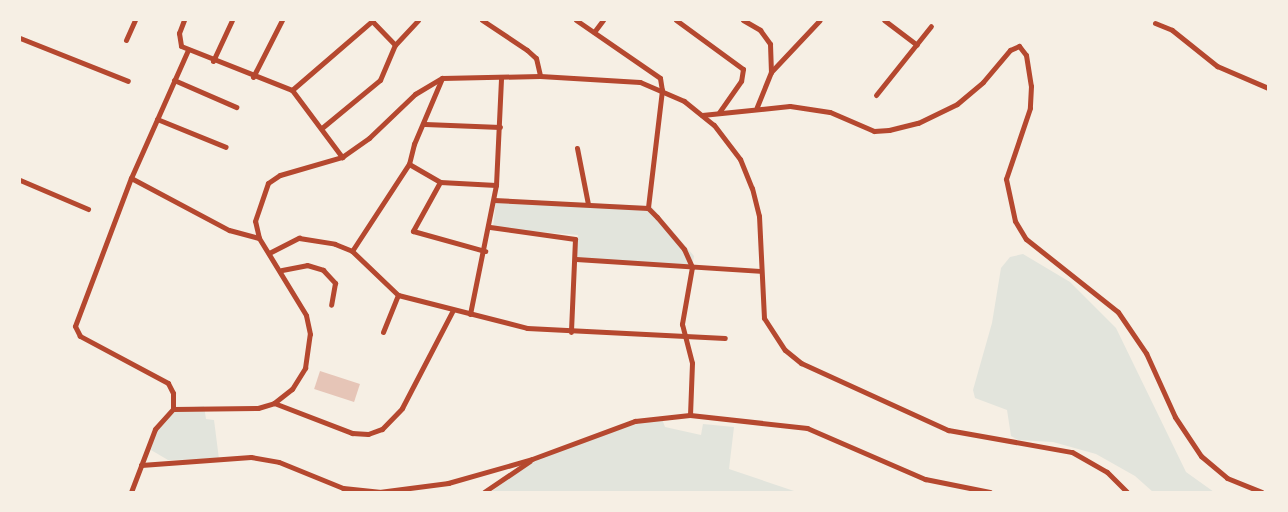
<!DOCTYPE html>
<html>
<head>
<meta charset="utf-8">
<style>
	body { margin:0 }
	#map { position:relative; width:1288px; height:512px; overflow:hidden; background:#f6efe4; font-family:Roboto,sans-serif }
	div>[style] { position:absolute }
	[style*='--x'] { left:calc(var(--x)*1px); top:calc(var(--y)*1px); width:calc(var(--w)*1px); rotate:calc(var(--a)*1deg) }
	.green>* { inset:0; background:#e2e4dc }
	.building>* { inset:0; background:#e6c5b7; transform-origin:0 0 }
	.minor>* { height:5px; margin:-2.5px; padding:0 2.5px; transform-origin:2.5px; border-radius:2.5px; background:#b5482f }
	span { translate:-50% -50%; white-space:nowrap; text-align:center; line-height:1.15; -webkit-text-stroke:4.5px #f6efe4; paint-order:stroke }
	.frame { position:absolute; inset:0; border:21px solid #f6efe4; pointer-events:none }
</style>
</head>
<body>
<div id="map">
	<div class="green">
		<i style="clip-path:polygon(496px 199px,651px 206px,694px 256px,692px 267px,576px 259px,578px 235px,493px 228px)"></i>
		<i style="clip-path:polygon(1023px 254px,1070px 282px,1116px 328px,1186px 472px,1214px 492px,1153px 492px,1135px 476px,1096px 454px,1053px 442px,1018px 440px,1011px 436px,1007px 410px,975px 398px,973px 390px,992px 323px,1001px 268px,1010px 257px)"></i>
		<i style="clip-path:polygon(204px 406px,206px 419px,214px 420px,219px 459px,168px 460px,151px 450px,157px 426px,173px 409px)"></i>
		<i style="clip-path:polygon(661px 416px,665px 427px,701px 435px,703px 424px,734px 427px,729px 469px,797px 492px,491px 492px,537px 457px)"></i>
	</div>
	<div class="building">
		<i style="left:320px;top:371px;width:42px;height:19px;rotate:18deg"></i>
	</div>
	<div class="minor">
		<i style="--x:184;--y:20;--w:14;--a:111"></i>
		<i style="--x:179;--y:33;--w:13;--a:81"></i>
		<i style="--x:181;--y:46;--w:119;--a:21.6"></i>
		<i style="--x:292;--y:90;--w:84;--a:53.3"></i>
		<i style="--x:482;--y:20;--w:54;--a:33.7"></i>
		<i style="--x:527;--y:50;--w:12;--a:42"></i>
		<i style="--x:536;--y:58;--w:18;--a:77"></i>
		<i style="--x:576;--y:20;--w:102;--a:34.6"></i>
		<i style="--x:660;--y:78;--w:12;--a:81"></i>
		<i style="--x:662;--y:90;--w:119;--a:96.8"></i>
		<i style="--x:676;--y:20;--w:83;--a:36.2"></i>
		<i style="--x:743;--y:69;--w:12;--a:99"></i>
		<i style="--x:741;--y:81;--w:38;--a:125"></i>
		<i style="--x:743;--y:20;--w:20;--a:30"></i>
		<i style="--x:760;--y:30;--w:17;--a:54"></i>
		<i style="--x:770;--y:44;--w:28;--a:88"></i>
		<i style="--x:771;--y:72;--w:38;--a:112"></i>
		<i style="--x:884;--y:20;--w:41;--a:37.1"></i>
		<i style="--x:372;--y:21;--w:33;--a:46"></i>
		<i style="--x:1155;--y:23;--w:18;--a:22"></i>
		<i style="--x:1172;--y:30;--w:58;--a:38.7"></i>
		<i style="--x:1217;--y:66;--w:56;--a:23.3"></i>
		<i style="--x:594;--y:32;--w:15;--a:-53"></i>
		<i style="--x:20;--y:38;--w:116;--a:21.7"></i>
		<i style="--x:126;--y:40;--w:22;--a:-66"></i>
		<i style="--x:213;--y:61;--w:45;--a:-65.1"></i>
		<i style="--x:771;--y:72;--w:71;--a:-46.7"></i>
		<i style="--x:253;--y:77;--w:64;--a:-63"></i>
		<i style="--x:174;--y:80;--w:68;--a:23.5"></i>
		<i style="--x:292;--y:90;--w:107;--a:-40.8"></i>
		<i style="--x:876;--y:95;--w:88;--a:-51.4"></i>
		<i style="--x:702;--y:115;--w:88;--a:-5.8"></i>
		<i style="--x:790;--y:106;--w:40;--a:8.5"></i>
		<i style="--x:830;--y:112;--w:48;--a:23.4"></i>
		<i style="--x:874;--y:131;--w:15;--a:-4"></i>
		<i style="--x:889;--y:130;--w:30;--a:-14"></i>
		<i style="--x:918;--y:123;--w:43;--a:-26"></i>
		<i style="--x:957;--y:104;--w:34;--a:-40"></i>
		<i style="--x:983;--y:82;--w:42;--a:-49.8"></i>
		<i style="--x:1010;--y:50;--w:10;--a:-24"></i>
		<i style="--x:1019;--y:46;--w:11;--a:52"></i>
		<i style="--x:1026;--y:55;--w:31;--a:81"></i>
		<i style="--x:1031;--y:86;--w:22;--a:93"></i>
		<i style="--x:1030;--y:108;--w:75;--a:108.7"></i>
		<i style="--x:1006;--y:179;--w:43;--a:77.9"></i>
		<i style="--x:1015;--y:221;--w:21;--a:59"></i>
		<i style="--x:1026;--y:239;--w:117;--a:38.4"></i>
		<i style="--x:1118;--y:312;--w:50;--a:55.7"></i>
		<i style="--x:1146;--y:353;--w:70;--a:65.6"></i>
		<i style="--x:1175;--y:417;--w:47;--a:56.3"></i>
		<i style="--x:1201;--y:456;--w:34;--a:40"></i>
		<i style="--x:1227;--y:478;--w:37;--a:22"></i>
		<i style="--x:157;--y:119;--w:74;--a:22.1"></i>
		<i style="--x:425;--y:124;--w:75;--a:2.3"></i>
		<i style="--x:323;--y:127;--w:74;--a:-39.5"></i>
		<i style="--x:380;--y:80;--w:38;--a:-67"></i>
		<i style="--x:395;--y:45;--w:34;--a:-47"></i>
		<i style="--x:577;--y:148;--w:57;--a:78.9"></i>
		<i style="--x:409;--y:164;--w:36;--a:30"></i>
		<i style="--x:440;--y:182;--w:56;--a:3.1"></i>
		<i style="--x:131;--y:178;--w:111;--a:28"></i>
		<i style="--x:229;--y:230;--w:31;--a:15"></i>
		<i style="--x:20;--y:180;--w:74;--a:23.1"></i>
		<i style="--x:440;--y:182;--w:56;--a:118.9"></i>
		<i style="--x:413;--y:231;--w:75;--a:15.5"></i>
		<i style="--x:494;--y:200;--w:154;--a:3"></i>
		<i style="--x:648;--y:208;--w:13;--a:45"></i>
		<i style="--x:657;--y:217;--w:42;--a:49.8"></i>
		<i style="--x:684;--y:249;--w:20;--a:66"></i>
		<i style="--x:692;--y:267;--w:58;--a:100"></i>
		<i style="--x:682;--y:324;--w:40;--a:75.6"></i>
		<i style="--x:692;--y:363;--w:52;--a:92.2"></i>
		<i style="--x:490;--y:227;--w:86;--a:8"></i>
		<i style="--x:575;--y:239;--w:93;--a:92.5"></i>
		<i style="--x:352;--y:251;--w:104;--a:-56.8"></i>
		<i style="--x:409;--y:164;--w:21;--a:-76"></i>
		<i style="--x:414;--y:144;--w:72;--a:-67"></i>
		<i style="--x:269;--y:253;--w:34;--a:-27"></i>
		<i style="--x:299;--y:238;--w:36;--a:9"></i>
		<i style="--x:335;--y:244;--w:18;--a:22"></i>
		<i style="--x:352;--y:251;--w:64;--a:43.7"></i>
		<i style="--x:398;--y:295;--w:133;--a:14.3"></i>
		<i style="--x:527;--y:328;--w:198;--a:2.9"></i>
		<i style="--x:576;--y:259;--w:184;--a:3.7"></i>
		<i style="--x:282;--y:270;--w:25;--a:-11"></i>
		<i style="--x:307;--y:265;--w:17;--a:17"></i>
		<i style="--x:323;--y:270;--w:18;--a:47"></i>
		<i style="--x:335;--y:283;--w:22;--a:100"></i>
		<i style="--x:470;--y:314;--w:132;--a:-78.6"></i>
		<i style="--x:496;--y:185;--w:108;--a:-87.3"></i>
		<i style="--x:383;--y:332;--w:40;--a:-68"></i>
		<i style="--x:274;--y:403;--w:84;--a:21"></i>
		<i style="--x:352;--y:433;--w:16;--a:4"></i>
		<i style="--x:368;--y:434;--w:15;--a:-20"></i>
		<i style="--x:382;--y:429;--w:29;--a:-46"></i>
		<i style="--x:402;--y:408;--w:110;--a:-62.5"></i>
		<i style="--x:173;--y:409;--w:16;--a:-90"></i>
		<i style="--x:173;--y:393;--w:11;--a:-117"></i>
		<i style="--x:168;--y:383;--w:100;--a:-151.9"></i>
		<i style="--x:80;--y:336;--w:11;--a:-117"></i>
		<i style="--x:75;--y:326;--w:158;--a:-69.3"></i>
		<i style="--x:131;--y:178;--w:140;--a:-66"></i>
		<i style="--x:141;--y:465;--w:110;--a:-4.2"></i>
		<i style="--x:251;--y:457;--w:28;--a:10"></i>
		<i style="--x:279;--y:462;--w:69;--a:22.1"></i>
		<i style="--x:343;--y:488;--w:36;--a:6"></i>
		<i style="--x:379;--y:492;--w:70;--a:-7.4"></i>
		<i style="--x:448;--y:483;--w:87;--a:-15.9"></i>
		<i style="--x:532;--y:459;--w:110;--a:-20.3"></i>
		<i style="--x:635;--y:421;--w:55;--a:-6.2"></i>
		<i style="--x:690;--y:415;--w:118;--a:6.3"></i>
		<i style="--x:807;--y:428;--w:129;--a:23.4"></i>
		<i style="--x:925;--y:479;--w:66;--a:11.3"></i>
		<i style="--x:131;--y:492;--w:67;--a:-69.1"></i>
		<i style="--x:155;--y:429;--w:27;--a:-48"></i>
		<i style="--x:173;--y:409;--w:85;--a:-0.7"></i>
		<i style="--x:258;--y:408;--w:17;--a:-17"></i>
		<i style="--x:274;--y:403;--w:23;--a:-38"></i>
		<i style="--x:292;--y:389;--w:25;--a:-58"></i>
		<i style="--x:305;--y:368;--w:34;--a:-82"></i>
		<i style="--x:310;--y:334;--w:19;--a:-102"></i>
		<i style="--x:306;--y:315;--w:90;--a:-121.4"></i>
		<i style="--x:259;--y:238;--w:17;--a:-103"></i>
		<i style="--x:255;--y:221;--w:40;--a:-71.1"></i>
		<i style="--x:268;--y:183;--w:14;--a:-34"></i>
		<i style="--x:280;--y:175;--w:65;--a:-16.2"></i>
		<i style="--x:342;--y:157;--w:33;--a:-35"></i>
		<i style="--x:369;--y:138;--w:64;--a:-43.7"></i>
		<i style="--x:415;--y:94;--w:31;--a:-31"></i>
		<i style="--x:442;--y:78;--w:98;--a:-1.2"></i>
		<i style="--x:540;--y:76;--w:100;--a:3.4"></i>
		<i style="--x:640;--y:82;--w:48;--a:23.4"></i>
		<i style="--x:684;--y:101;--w:38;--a:39"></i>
		<i style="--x:714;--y:125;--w:43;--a:52.6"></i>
		<i style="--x:740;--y:159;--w:31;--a:68"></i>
		<i style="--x:752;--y:188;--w:29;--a:76"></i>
		<i style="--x:759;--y:216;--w:102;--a:87.2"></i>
		<i style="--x:764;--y:318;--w:38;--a:57"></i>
		<i style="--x:785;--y:350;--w:21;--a:39"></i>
		<i style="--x:801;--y:363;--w:162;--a:24.5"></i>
		<i style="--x:948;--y:430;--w:126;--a:10.1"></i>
		<i style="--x:1072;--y:452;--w:40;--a:29.7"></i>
		<i style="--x:1107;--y:472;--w:28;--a:45"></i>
		<i style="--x:484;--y:492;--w:55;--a:-34"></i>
	</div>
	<div class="frame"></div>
</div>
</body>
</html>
